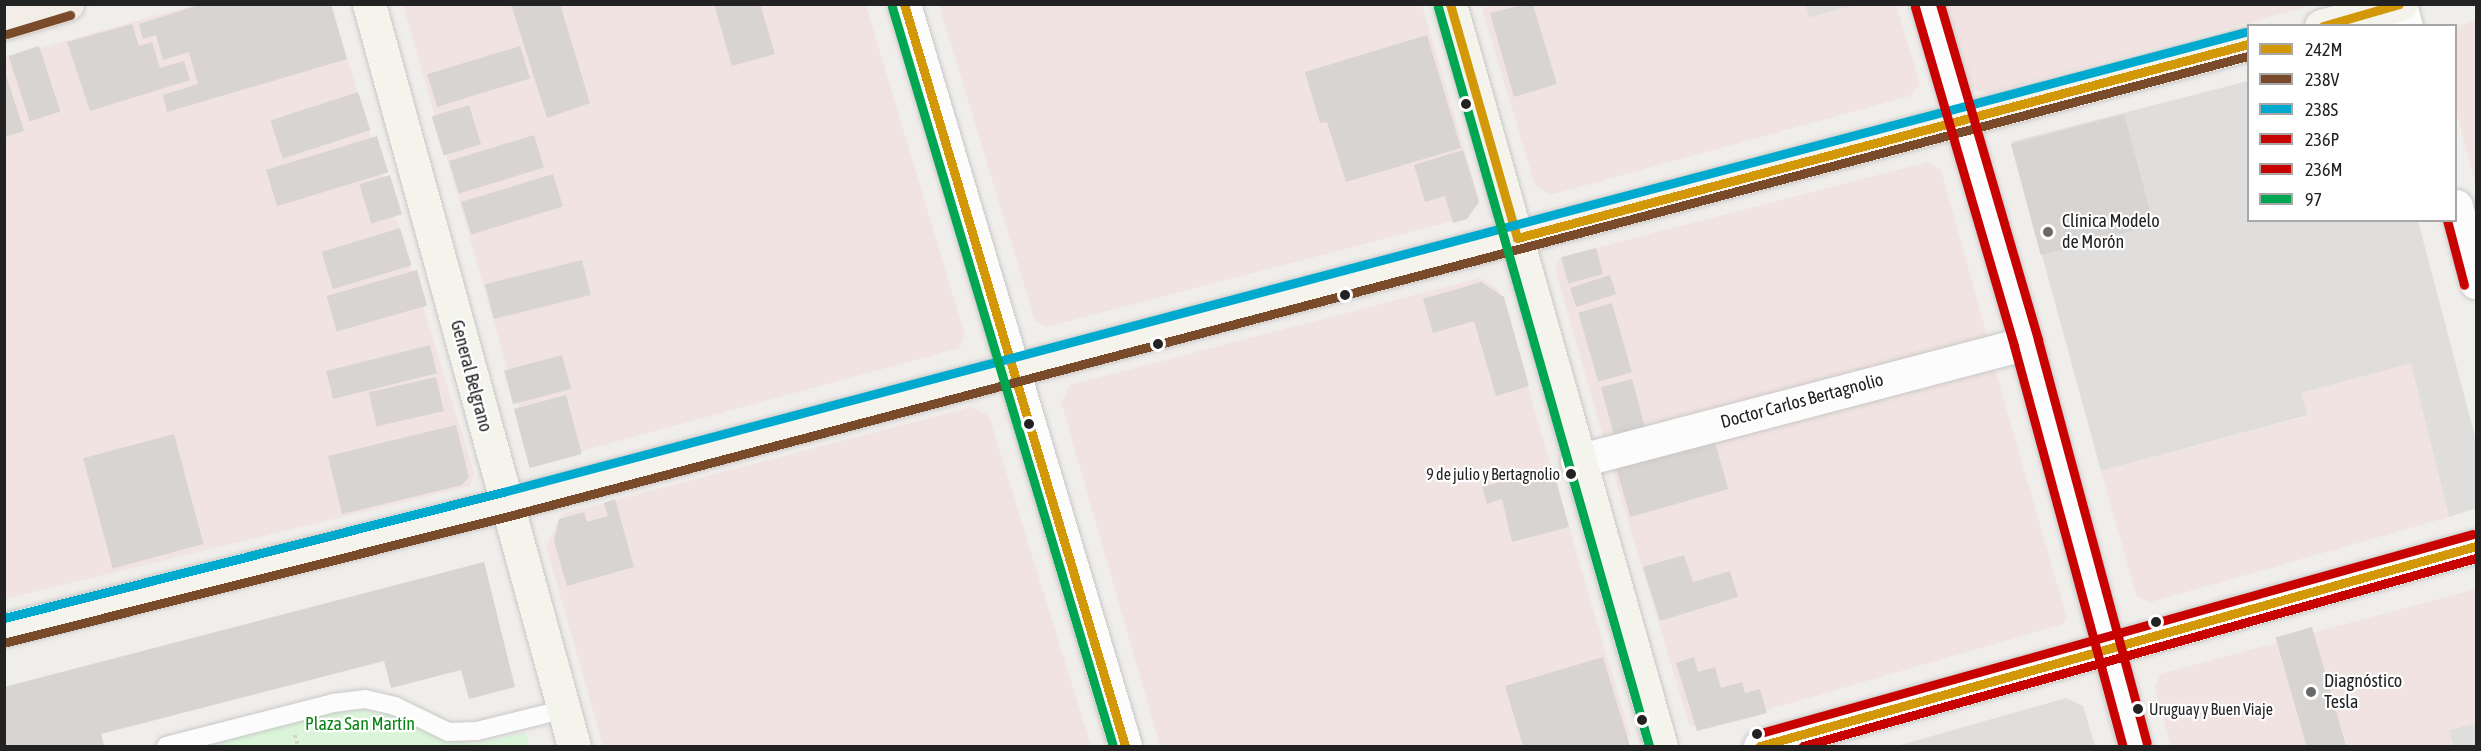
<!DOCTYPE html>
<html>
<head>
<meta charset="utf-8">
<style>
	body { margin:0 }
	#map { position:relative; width:2481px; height:751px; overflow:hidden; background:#f0eeeb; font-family:"Asap Condensed",sans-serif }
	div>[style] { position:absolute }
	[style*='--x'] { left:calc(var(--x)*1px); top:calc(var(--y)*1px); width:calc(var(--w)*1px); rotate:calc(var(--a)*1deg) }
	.residential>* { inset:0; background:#dfdedc }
	.commercial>* { inset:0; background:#f1e3e1 }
	.park>* { inset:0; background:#daf5da }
	.building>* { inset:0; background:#d7d4d2; transform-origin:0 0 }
	.path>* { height:4px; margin-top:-2px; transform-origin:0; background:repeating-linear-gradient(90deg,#dccecd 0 3px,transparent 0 6px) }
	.roads { filter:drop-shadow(0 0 2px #c9c8c7) drop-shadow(0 0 2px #c9c8c7) }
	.lane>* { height:18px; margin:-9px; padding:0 9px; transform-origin:9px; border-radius:9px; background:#fdfcfc }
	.street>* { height:33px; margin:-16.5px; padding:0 16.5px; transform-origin:16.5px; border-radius:16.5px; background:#fdfcfc }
	.secondary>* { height:33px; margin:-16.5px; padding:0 16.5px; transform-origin:16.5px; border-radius:16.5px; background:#f4f4ed }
	.primary>* { height:33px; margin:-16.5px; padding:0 16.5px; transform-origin:16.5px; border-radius:16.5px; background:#f3ede7 }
	.bus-1>* { height:9px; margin:-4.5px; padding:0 4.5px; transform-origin:4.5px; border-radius:4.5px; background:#d29807 }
	.bus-2>* { height:9px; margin:-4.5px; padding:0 4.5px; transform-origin:4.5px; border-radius:4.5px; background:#7a4b2a }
	.bus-3>* { height:9px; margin:-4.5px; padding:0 4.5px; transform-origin:4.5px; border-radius:4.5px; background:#00a9ce }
	.bus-4>* { height:9px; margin:-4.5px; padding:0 4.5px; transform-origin:4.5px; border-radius:4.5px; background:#c70201 }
	.bus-5>* { height:9px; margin:-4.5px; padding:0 4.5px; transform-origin:4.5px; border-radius:4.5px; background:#c70201 }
	.bus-6>* { height:9px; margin:-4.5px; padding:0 4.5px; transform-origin:4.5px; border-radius:4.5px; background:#00a651 }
	.dots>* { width:16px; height:16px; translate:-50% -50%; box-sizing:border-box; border:3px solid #fff; border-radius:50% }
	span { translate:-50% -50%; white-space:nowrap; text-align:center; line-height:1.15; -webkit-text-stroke:4.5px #fff; paint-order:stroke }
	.bus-label { font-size:16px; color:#222 }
	.right { translate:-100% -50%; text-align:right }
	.left { translate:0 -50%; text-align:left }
	.poi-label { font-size:18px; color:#222 }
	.street-label { font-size:18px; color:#222 }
	.park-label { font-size:18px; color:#0c8416 }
	.frame { position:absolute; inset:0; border:6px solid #222; pointer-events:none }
	.legend { position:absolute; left:2247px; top:24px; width:210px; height:198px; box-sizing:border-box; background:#fff; border:2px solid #a7a7a7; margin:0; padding:8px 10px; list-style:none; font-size:18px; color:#222 }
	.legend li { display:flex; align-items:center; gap:12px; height:30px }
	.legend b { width:30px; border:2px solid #a7a7a7 }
</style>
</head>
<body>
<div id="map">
	<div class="residential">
		<i style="clip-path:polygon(1805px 4px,1856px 5px,1809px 18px)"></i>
		<i style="clip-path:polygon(2248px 81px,2248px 220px,2418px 221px,2476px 440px,2476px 508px,2449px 517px,2410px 364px,2302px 393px,2308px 415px,2101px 471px,2011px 142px)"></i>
		<i style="clip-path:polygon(2066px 698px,2083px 706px,2095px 746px,1897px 746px)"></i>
		<i style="clip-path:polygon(2476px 723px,2476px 746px,2453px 746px,2449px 730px)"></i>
	</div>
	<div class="commercial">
		<i style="clip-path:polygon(1805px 4px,1809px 18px,1856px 5px,1896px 5px,1920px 84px,1910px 96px,1550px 195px,1535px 186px,1481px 5px)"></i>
		<i style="clip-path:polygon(194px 5px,331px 5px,474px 473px,470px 486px,5px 599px,4px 58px)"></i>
		<i style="clip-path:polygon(403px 5px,866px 5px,965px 335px,960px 348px,541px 462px,532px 455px)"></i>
		<i style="clip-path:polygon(939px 5px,1422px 5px,1479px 199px,1468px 217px,1046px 327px,1035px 321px)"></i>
		<i style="clip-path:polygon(1946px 5px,1946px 4px,2314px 5px,1989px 93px,1974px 90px,1967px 78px)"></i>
		<i style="clip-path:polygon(2476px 20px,2476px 185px,2456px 113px,2456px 26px)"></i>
		<i style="clip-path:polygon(1928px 162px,1941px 170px,1987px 335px,1985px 344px,1605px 444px,1555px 269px,1561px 257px)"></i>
		<i style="clip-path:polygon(1480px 278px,1499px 290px,1630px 734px,1624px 746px,1160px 746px,1061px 402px,1070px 385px)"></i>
		<i style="clip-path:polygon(1992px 359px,2067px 618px,2063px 624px,1701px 729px,1689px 724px,1611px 465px)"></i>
		<i style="clip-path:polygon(2411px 363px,2449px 517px,2151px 602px,2137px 597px,2101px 471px,2308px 416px,2301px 393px)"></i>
		<i style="clip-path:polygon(971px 407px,989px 416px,1091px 746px,603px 746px,546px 546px,562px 514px)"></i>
		<i style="clip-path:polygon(2476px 589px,2476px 723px,2449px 730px,2453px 746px,2171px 746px,2155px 688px,2160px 674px)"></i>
	</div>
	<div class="park">
		<i style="clip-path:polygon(365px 699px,469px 744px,526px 733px,530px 746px,166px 746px)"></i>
	</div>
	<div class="building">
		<i style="clip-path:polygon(202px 4px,331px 4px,347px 59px,167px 112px,163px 95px,198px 84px,189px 52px,163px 60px,156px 35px,143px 39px,139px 24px)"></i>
		<i style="clip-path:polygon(511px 4px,560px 4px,590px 103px,547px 118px)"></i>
		<i style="clip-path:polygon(714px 4px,760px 4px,775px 54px,732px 66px)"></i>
		<i style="clip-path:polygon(1522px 5px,1533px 5px,1557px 84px,1514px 97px,1490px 13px)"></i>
		<i style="clip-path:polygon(132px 24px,139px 46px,152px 42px,160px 68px,184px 61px,190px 80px,90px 111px,67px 42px)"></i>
		<i style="clip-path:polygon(1427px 35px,1461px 148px,1346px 182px,1327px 122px,1320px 123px,1305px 72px)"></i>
		<i style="left:39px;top:46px;width:69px;height:32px;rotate:72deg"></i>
		<i style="left:520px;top:46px;width:34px;height:97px;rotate:73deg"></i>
		<i style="clip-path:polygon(4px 69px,24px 131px,4px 137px)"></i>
		<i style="left:358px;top:92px;width:40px;height:92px;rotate:72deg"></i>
		<i style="left:469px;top:105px;width:41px;height:39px;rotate:73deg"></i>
		<i style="left:2124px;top:114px;width:115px;height:117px;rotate:75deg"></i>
		<i style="left:534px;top:135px;width:34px;height:89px;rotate:73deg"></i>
		<i style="left:377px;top:136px;width:38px;height:116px;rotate:73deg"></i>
		<i style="clip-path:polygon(1463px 150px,1479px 202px,1467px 219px,1453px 223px,1445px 196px,1425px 202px,1414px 165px)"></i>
		<i style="left:553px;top:174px;width:34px;height:96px;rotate:73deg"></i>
		<i style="left:390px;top:175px;width:41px;height:32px;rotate:73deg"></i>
		<i style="left:400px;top:228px;width:39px;height:82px;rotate:73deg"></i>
		<i style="left:1596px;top:248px;width:27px;height:36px;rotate:75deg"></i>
		<i style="left:582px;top:260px;width:36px;height:100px;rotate:76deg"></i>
		<i style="left:417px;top:270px;width:37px;height:94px;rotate:74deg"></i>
		<i style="left:1610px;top:275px;width:20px;height:42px;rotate:72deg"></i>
		<i style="clip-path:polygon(1481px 282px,1504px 297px,1529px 386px,1496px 396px,1474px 321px,1433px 333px,1423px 299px)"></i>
		<i style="left:1612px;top:303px;width:72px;height:35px;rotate:74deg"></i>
		<i style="left:430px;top:345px;width:29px;height:107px;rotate:76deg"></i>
		<i style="left:562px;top:355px;width:35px;height:60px;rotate:75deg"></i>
		<i style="left:436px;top:377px;width:35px;height:69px;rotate:77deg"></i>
		<i style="left:1632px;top:379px;width:54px;height:32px;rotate:75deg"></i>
		<i style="left:566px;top:395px;width:61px;height:54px;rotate:75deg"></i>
		<i style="clip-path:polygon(456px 425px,469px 477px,462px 485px,342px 514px,328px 456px)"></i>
		<i style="left:174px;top:434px;width:114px;height:94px;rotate:75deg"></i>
		<i style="left:1714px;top:439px;width:52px;height:102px;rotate:74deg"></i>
		<i style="clip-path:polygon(1553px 469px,1569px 527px,1512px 542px,1502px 499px,1487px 504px,1482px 487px)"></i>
		<i style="clip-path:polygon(615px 499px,634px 567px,567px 586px,554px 541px,559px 519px,584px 512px,587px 522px,608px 516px,604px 503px)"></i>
		<i style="clip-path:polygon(1684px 555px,1693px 582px,1730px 571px,1738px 597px,1660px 621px,1643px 567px)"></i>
		<i style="clip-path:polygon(484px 562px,515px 687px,469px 699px,461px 670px,391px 688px,384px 661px,101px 734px,104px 746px,4px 746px,4px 687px)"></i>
		<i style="left:2312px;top:627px;width:124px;height:38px;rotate:74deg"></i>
		<i style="clip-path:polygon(1603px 657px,1630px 746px,1523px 746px,1505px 686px)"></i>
		<i style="clip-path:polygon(1694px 657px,1698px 672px,1715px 667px,1721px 688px,1742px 682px,1745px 693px,1760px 689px,1767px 713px,1697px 731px,1676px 663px)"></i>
	</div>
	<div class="path">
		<i style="--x:295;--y:735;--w:11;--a:75"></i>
	</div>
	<div class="roads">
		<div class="lane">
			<i style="--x:166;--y:746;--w:172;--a:-14.4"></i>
			<i style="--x:333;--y:703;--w:32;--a:-7"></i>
			<i style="--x:365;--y:699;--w:31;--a:13"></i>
			<i style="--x:395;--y:706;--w:59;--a:26.1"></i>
			<i style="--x:448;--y:732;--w:29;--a:-2"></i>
			<i style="--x:477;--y:731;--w:88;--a:-13.9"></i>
		</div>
		<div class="street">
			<i style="--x:904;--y:4;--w:774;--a:73.41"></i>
			<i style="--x:1927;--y:4;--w:353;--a:73.7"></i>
			<i style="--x:2026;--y:343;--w:417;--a:74.9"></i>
			<i style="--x:2400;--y:4;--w:23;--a:75"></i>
			<i style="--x:2456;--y:206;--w:79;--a:75.3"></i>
			<i style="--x:1577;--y:461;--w:464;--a:-14.7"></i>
			<i style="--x:1760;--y:746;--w:743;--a:-15.61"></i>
		</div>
		<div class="secondary">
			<i style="--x:369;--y:4;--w:770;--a:74.56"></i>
			<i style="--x:1450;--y:4;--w:771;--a:74.13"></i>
			<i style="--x:2321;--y:26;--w:83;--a:-15.4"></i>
			<i style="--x:4;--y:630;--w:518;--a:-14.09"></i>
			<i style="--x:506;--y:504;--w:1802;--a:-14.79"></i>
		</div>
		<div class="primary">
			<i style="--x:4;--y:23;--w:66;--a:-16.8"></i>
		</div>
	</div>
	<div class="bus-1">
		<i style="--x:904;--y:4;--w:774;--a:73.41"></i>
		<i style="--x:1450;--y:4;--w:243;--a:74"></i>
		<i style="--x:1517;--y:238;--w:756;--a:-14.86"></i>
		<i style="--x:2323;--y:26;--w:79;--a:-16.1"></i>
		<i style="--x:1760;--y:746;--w:743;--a:-15.61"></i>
	</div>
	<div class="bus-2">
		<i style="--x:7;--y:34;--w:66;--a:-16.8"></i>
		<i style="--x:7;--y:642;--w:518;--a:-14.09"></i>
		<i style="--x:509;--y:516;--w:1799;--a:-14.82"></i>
	</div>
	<div class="bus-3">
		<i style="--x:4;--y:618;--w:515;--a:-14.17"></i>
		<i style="--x:503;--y:492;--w:1802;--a:-14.79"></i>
	</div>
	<div class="bus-4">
		<i style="--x:1915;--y:7;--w:353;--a:73.7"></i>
		<i style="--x:2014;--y:346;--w:415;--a:74.8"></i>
		<i style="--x:2447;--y:220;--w:67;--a:75.3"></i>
		<i style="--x:1803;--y:746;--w:699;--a:-15.61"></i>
	</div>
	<div class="bus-5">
		<i style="--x:1940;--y:4;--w:350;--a:73.7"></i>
		<i style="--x:2038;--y:340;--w:417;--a:74.9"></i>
		<i style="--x:1757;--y:734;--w:743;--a:-15.61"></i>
	</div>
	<div class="bus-6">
		<i style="--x:892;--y:7;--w:771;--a:73.35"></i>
		<i style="--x:1438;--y:7;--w:769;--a:74.06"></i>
	</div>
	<div class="dots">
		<i style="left:1466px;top:104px;background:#222"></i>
		<i style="left:2048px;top:232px;background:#6a6968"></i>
		<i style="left:1345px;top:295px;background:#222"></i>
		<i style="left:1158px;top:344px;background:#222"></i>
		<i style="left:1029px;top:424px;background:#222"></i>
		<i style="left:1571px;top:474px;background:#222"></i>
		<i style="left:2156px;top:622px;background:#222"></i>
		<i style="left:2311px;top:692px;background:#6a6968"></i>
		<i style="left:2138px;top:709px;background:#222"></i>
		<i style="left:1642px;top:720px;background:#222"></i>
		<i style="left:1757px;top:734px;background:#222"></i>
	</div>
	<div class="bus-label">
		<span class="right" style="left:1560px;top:474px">9 de julio y Bertagnolio</span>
		<span class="left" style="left:2149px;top:709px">Uruguay y Buen Viaje</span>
	</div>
	<div class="poi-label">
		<span class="left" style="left:2062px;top:232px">Clínica Modelo<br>de Morón</span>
		<span class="left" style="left:2324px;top:692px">Diagnóstico<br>Tesla</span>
	</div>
	<div class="street-label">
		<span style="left:471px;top:376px;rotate:75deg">General Belgrano</span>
		<span style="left:1802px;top:401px;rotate:-15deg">Doctor Carlos Bertagnolio</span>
	</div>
	<div class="park-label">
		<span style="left:360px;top:724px">Plaza San Martín</span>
	</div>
	<div class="frame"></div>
	<ul class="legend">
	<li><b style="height:8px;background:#d29807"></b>242M</li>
	<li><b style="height:8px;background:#7a4b2a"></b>238V</li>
	<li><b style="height:8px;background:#00a9ce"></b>238S</li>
	<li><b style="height:8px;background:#c70201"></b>236P</li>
	<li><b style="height:8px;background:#c70201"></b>236M</li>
	<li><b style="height:8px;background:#00a651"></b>97</li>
	</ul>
</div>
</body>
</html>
